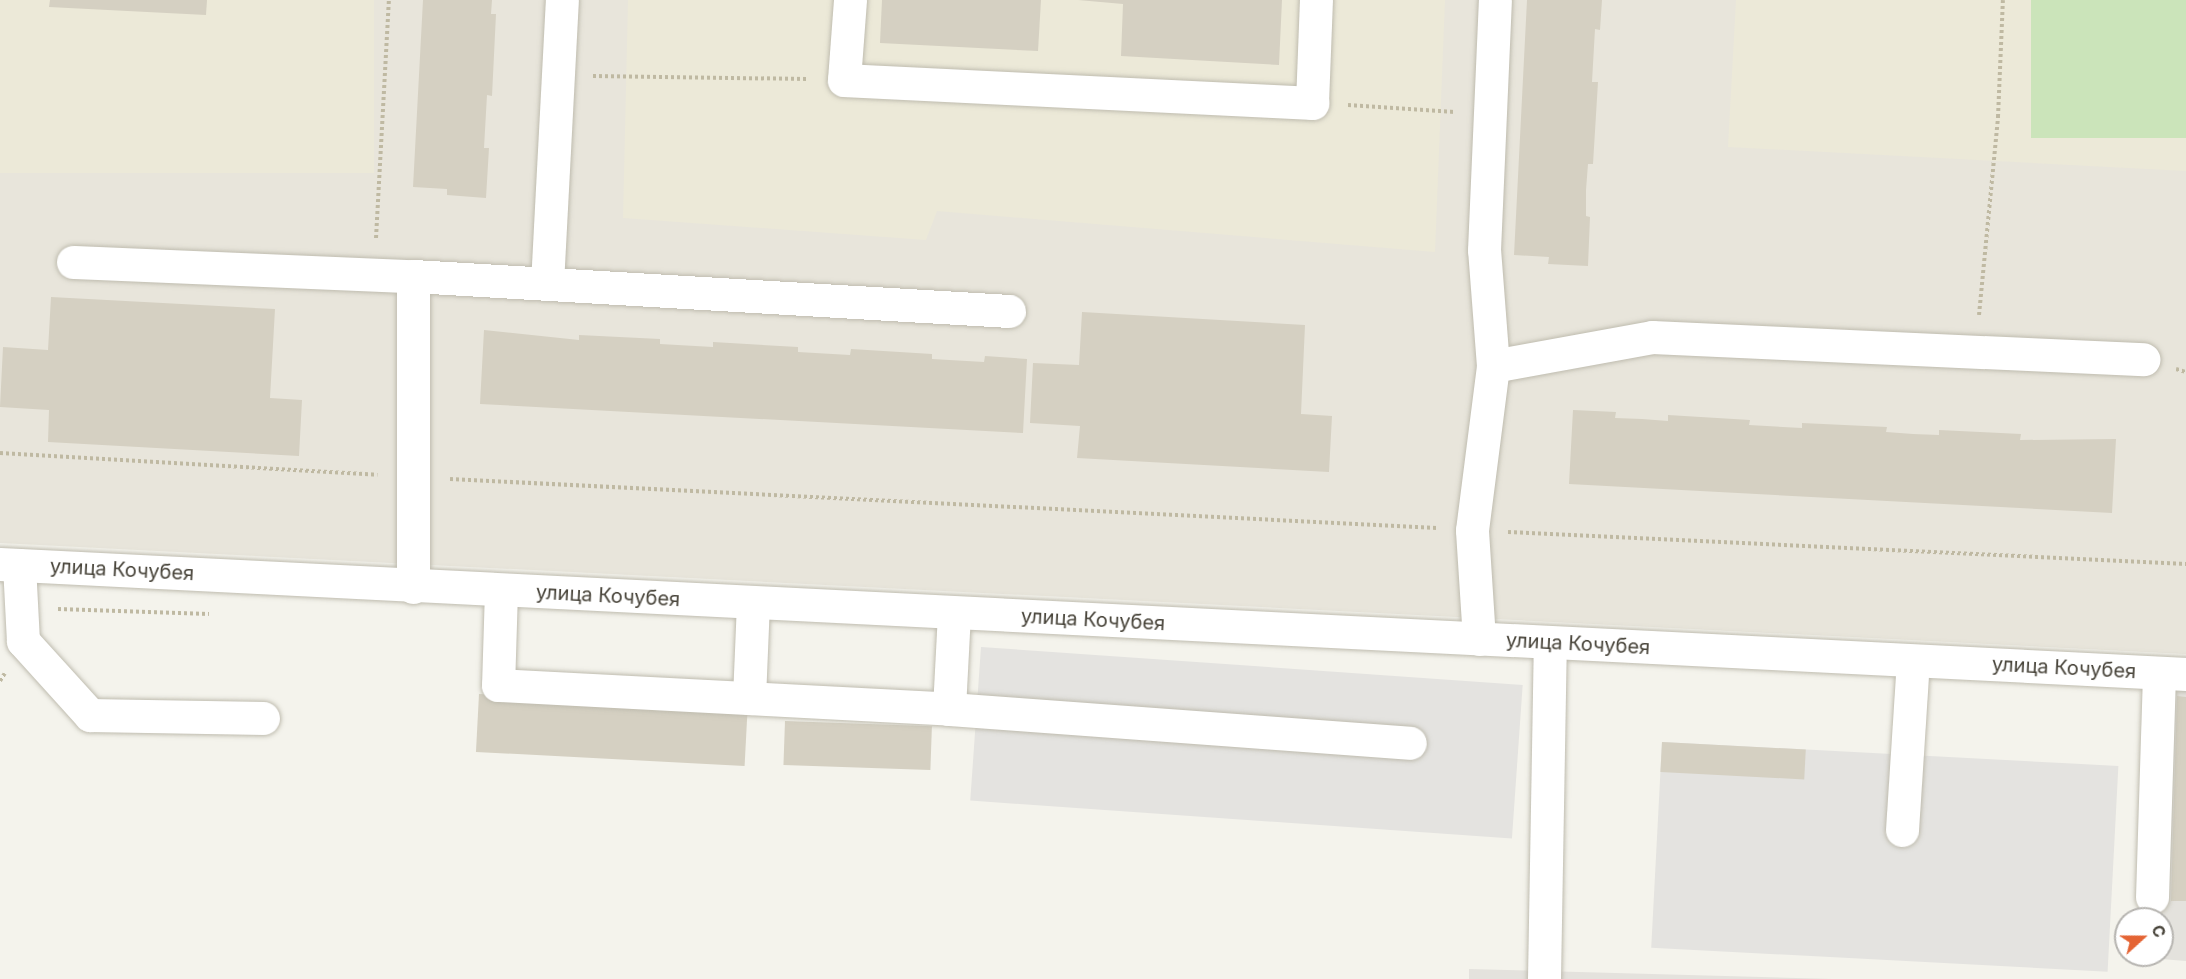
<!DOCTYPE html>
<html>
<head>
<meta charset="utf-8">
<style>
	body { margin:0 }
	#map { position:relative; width:2186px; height:979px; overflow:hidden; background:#f4f3ec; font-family:Inter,sans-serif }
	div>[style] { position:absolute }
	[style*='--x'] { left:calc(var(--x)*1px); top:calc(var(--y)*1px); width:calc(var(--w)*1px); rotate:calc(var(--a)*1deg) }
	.residential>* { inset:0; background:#e8e5db }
	.industrial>* { inset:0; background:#e4e2dd }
	.education>* { inset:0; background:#ece9d8; transform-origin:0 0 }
	.green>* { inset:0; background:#cbe4ba; transform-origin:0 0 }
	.parking>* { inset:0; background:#e4e3e0; transform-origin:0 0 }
	.building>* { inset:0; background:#d5d0c2; transform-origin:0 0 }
	.path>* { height:4px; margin-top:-2px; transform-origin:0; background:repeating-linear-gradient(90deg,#bfb9a2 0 3px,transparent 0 6px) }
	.roads { filter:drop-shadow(0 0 2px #bfbcaf) drop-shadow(0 0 2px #bfbcaf) }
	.minor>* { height:33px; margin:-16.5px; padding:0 16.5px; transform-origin:16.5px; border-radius:16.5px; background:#fff }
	span { translate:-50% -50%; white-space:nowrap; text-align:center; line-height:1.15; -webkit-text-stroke:4.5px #fff; paint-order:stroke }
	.street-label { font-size:20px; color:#48443a }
	.north { position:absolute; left:2114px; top:907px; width:60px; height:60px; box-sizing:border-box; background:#fff; border:2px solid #b6b4b0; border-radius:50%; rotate:69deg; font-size:16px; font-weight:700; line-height:24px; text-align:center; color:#48443a }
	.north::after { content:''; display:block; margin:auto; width:21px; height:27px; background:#e46434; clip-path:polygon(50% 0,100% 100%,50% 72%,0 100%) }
</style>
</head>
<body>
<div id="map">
	<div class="residential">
		<i style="clip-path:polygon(0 0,2186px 0,2186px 654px,0 543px)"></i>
	</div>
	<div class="industrial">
		<i style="clip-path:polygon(2148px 684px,2186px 686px,2186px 961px,2135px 957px,2162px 955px,2162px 919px,2137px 919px)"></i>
		<i style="clip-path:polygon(1469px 969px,1832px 979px,1469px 979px)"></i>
	</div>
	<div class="education">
		<i style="left:0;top:0;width:374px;height:173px"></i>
		<i style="clip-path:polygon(628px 0,1445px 0,1435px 252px,937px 211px,926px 240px,623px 218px)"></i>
		<i style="clip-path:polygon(1736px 0,2186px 0,2186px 171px,1728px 147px)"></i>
	</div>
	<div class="green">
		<i style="left:2031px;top:0;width:155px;height:138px"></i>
	</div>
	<div class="parking">
		<i style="left:981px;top:647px;width:543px;height:154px;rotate:4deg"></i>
		<i style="left:1662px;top:742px;width:457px;height:206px;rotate:3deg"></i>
	</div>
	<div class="building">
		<i style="clip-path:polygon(50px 0,207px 0,206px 15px,49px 7px)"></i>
		<i style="clip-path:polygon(423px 0,492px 0,491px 14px,496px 14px,492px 96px,487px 95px,484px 148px,489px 148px,486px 198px,447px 195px,447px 189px,413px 187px)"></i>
		<i style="clip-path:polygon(882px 0,1041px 0,1038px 51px,880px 43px)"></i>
		<i style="clip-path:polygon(1078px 0,1282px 0,1279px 65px,1121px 56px,1123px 4px)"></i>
		<i style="clip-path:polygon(1527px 0,1602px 0,1600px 30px,1595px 29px,1592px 82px,1598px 82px,1593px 164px,1588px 164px,1586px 190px,1586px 216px,1590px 217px,1588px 266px,1548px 264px,1549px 257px,1514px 255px)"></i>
		<i style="clip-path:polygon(51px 297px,275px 309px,270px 398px,302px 400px,299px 456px,48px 442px,49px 410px,0 407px,3px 347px,48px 350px)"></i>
		<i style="clip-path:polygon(1082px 312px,1305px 325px,1301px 414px,1332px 416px,1329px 472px,1077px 458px,1080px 426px,1030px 423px,1033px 363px,1079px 365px)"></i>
		<i style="clip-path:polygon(484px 330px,579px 340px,579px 335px,660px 339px,660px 344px,713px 347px,713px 342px,798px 347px,798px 352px,850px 355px,851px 349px,932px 354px,932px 359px,984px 362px,985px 356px,1027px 359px,1023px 433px,480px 404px)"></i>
		<i style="clip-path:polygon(1573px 410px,1616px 412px,1615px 418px,1642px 419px,1668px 421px,1668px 415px,1750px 420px,1749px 425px,1802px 428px,1802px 423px,1887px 427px,1886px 432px,1913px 434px,1939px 435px,1939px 430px,2021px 434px,2020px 440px,2116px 439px,2112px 513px,1569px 484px)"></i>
		<i style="left:479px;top:694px;width:269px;height:58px;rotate:3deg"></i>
		<i style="clip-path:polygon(2177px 696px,2186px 697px,2186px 901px,2171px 901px)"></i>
		<i style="left:785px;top:721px;width:147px;height:44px;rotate:2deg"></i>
		<i style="left:1662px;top:742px;width:144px;height:30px;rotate:3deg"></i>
	</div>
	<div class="path">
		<i style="--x:593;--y:76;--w:214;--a:0.8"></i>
		<i style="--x:1348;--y:105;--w:107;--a:3.7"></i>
		<i style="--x:376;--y:238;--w:238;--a:-86.9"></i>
		<i style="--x:1979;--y:315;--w:199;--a:-84.5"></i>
		<i style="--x:1998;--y:117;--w:117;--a:-87.6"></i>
		<i style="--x:2176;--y:369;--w:10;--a:17"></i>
		<i style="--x:0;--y:453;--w:378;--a:3.3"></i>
		<i style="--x:450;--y:479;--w:988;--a:2.84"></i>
		<i style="--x:1508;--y:532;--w:679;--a:2.7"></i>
		<i style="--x:58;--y:609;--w:151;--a:1.9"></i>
		<i style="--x:0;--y:681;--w:9;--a:-58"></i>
	</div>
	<div class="roads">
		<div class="minor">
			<i style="--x:850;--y:0;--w:80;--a:94.3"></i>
			<i style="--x:844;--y:80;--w:469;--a:2.8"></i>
			<i style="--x:1312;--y:103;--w:103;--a:-87.8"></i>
			<i style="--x:73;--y:262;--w:340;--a:2.4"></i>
			<i style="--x:547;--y:284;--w:284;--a:-87"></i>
			<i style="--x:1493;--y:366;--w:116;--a:-94.4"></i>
			<i style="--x:1484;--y:250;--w:250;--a:-87.5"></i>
			<i style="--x:0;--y:564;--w:2189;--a:2.88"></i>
			<i style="--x:19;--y:565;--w:76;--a:87"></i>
			<i style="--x:23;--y:641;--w:100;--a:47.8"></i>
			<i style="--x:90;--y:715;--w:173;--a:1"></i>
			<i style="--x:413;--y:587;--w:311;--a:-90"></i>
			<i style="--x:413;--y:276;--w:597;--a:3.36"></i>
			<i style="--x:501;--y:591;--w:94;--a:91.8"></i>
			<i style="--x:498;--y:685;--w:452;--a:3"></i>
			<i style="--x:954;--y:613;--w:96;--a:93"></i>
			<i style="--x:949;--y:709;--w:462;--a:4.2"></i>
			<i style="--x:1479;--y:639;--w:109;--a:-93.7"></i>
			<i style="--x:1472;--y:530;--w:165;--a:-82.7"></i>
			<i style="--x:1493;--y:366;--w:162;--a:-10.3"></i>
			<i style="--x:1652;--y:337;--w:492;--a:2.6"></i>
			<i style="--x:749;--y:698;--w:94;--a:-87.6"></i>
			<i style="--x:1902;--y:830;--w:169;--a:-86.3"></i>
			<i style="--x:2152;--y:897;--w:224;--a:-88.2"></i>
			<i style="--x:1544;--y:979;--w:336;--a:-89"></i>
		</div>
	</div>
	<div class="street-label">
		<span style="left:122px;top:570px;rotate:3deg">улица Кочубея</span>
		<span style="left:608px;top:596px;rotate:3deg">улица Кочубея</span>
		<span style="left:1093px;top:620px;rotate:3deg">улица Кочубея</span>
		<span style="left:1578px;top:644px;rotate:3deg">улица Кочубея</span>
		<span style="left:2064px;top:668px;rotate:3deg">улица Кочубея</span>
	</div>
	<div class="north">С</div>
</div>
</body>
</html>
